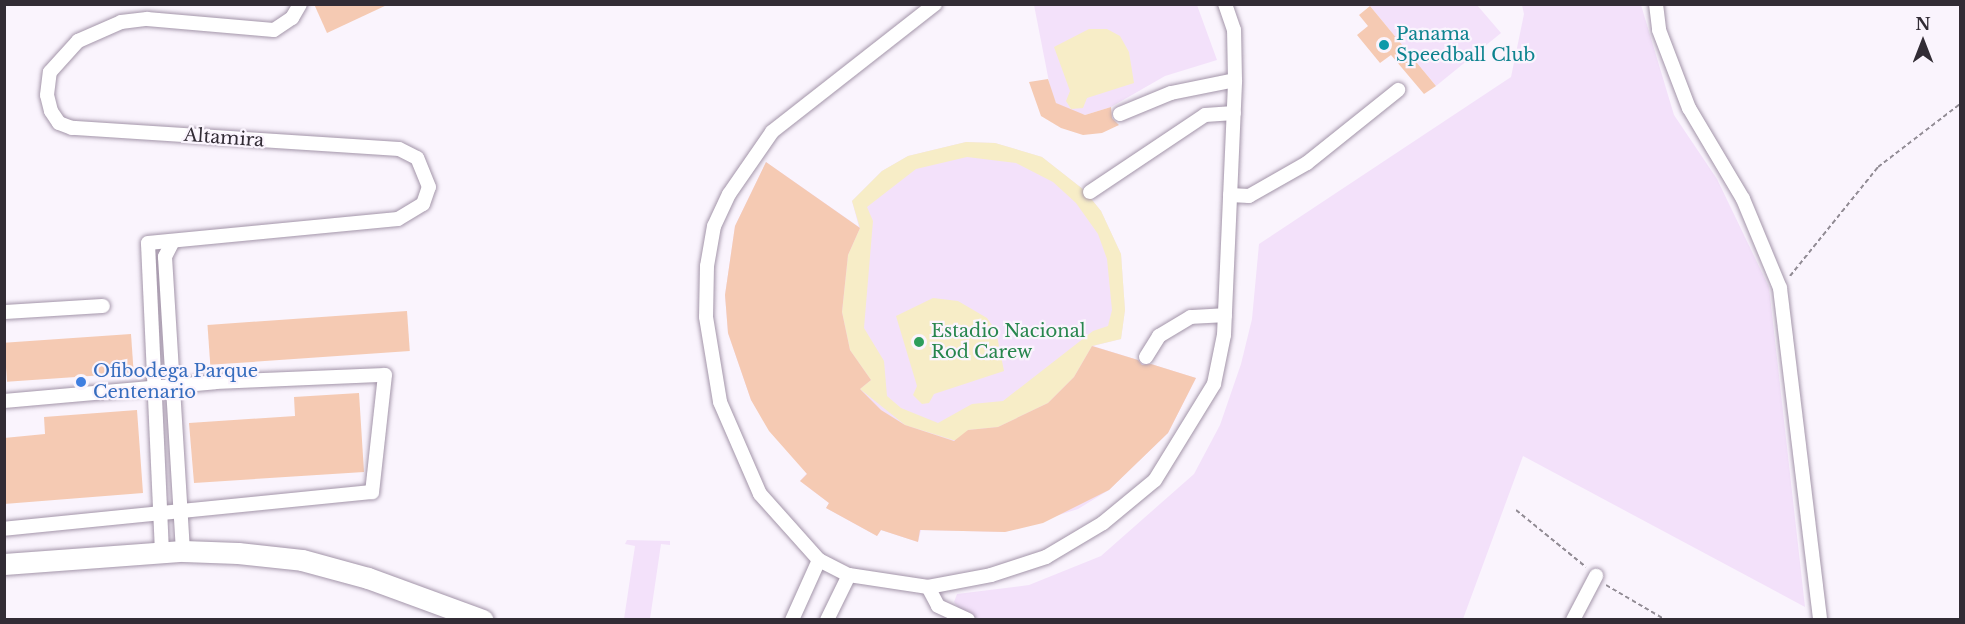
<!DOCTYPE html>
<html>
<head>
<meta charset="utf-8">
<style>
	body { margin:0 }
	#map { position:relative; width:1965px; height:624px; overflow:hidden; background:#faf4fd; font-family:"Libre Baskerville",serif }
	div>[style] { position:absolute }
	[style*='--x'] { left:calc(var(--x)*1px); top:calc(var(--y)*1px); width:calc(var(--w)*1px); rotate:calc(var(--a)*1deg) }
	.green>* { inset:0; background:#f3e1fa }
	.sand>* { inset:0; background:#f7edc7 }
	.building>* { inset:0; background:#f5cab3; transform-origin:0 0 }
	.path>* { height:2px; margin-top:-1px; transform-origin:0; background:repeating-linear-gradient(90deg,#918b94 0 4.5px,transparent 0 7.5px) }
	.roads { filter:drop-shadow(0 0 2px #a395a9) drop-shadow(0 0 2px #a395a9) }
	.minor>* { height:14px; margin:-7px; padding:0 7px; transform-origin:7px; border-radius:7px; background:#fff }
	.highway>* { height:21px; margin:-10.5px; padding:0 10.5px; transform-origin:10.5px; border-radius:10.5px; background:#fff }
	.dots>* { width:16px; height:16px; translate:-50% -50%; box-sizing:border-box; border:3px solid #faf4fd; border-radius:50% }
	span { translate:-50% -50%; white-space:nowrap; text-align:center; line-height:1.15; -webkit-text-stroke:4.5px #faf4fd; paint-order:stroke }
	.culture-label { font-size:18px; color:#0d838f }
	.left { translate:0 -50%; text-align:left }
	.street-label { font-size:18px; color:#322c35 }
	.leisure-label { font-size:18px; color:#27864d }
	.shop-label { font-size:18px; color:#366cbe }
	.frame { position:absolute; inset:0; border:6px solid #322c35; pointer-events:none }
	.north { position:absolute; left:1893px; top:12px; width:60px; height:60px; -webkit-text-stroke:4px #faf4fd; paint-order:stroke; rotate:0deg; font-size:16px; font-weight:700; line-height:24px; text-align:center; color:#322c35 }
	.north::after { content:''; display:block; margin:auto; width:21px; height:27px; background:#322c35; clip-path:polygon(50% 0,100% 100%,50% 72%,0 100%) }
</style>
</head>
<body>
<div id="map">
	<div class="green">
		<i style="clip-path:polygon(1034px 5px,1197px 5px,1217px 60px,1165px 76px,1111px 107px,1085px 115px,1069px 111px,1056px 103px,1051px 92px)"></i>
		<i style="clip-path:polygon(1477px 5px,1501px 33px,1436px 86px,1370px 6px)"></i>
		<i style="clip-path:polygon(1522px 5px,1641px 5px,1674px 115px,1717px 179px,1769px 287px,1805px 607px,1523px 456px,1463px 619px,982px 620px,960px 610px,954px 602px,957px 594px,1029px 585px,1101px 556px,1194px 474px,1220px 425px,1241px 364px,1252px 319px,1259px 244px,1511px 77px,1524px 14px)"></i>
		<i style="clip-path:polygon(966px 142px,995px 143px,1042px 157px,1084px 190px,1101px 211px,1121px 254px,1125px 310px,1121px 339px,1093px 346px,1196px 378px,1168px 433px,1109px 490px,1078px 509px,1005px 532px,921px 530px,918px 542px,881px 530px,877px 536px,826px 508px,829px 503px,800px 481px,807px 473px,751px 400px,728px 333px,725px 295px,735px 226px,766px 162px,859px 227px,852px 201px,882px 171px,908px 156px)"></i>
		<i style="clip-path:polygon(627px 540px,670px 541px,670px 545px,661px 544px,650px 619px,624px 619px,635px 546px,625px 544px)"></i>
	</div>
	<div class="sand">
		<i style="clip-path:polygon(1089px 29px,1107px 29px,1120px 36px,1129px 52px,1134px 83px,1087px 98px,1083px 108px,1071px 109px,1066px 101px,1070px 91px,1054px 47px)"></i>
		<i style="clip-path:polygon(evenodd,966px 142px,995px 143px,1042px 157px,1084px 190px,1101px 211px,1121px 254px,1125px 310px,1121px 339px,1092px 346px,1074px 377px,1048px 403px,998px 427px,968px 430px,961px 440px,953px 440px,905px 425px,860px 389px,871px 380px,850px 350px,842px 312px,848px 255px,860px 228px,852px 201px,882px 171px,908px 156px,966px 142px,967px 157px,1016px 163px,1053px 182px,1076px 203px,1098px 234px,1107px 259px,1112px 310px,1108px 326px,1093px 331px,1003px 401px,972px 404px,938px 423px,901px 408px,887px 396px,884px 361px,864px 328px,873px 221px,867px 207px,916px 169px,967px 157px)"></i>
		<i style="clip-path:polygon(933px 298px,958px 301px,987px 318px,996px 331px,1004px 371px,934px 394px,929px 403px,922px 404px,913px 395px,917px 386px,896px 316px)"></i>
	</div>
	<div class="building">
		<i style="clip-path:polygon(314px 4px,389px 4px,327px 33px)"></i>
		<i style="clip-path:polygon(1370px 6px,1436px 86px,1424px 94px,1391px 55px,1380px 63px,1357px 35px,1368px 26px,1359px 15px)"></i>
		<i style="clip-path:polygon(1048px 79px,1056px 103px,1085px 115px,1111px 107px,1112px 118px,1119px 125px,1102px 133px,1083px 135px,1061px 128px,1041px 116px,1029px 82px)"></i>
		<i style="clip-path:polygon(766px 162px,860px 228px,848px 255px,842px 312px,850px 350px,871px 380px,860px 389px,881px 410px,905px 425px,954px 441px,968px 430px,998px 427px,1048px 403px,1074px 377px,1092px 346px,1138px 360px,1142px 365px,1151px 364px,1196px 378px,1168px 433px,1109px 490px,1043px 523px,1005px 532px,920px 530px,918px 542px,881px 530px,877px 536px,826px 508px,829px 503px,800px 481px,807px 474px,769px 431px,751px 400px,728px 333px,725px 295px,735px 226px)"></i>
		<i style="left:407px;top:311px;width:40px;height:200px;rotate:86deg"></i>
		<i style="left:131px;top:334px;width:39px;height:127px;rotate:86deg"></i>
		<i style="clip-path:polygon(359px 393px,364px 472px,194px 483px,189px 423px,295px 416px,294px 397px)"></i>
		<i style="clip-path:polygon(137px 410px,143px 493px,4px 504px,4px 438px,45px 434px,44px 417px)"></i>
	</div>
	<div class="path">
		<i style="--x:1790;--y:276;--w:140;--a:-51.1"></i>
		<i style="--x:1878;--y:167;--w:103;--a:-37.5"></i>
		<i style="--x:1516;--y:510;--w:90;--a:39.2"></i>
		<i style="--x:1606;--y:585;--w:69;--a:30.3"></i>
	</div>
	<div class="roads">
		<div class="minor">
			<i style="--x:935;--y:4;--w:207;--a:141.9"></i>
			<i style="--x:772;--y:132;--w:75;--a:124.7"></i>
			<i style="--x:729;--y:194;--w:35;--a:115"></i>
			<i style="--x:714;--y:226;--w:41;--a:99.9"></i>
			<i style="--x:707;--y:266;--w:51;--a:91.1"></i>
			<i style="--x:706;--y:317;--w:86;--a:80.6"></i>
			<i style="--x:720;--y:402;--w:100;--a:66.5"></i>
			<i style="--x:760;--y:494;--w:89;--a:48.2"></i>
			<i style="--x:819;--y:560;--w:34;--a:27"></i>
			<i style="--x:849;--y:575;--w:80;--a:8.6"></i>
			<i style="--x:928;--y:587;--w:64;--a:-10.8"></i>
			<i style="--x:991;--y:575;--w:58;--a:-18.1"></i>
			<i style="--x:1046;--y:557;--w:66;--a:-30.8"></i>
			<i style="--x:1103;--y:523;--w:67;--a:-39.6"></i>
			<i style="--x:1155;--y:480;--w:113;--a:-58.4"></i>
			<i style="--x:1214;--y:384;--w:50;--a:-78.5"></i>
			<i style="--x:1224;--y:335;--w:255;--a:-87.5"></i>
			<i style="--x:1235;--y:80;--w:50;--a:-91.1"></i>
			<i style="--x:1234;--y:30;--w:28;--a:-109"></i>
			<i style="--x:1656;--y:4;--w:26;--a:83"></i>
			<i style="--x:1659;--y:30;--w:84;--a:69"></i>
			<i style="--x:1689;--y:108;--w:106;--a:59.3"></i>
			<i style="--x:1743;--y:199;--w:96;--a:67.4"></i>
			<i style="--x:1780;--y:288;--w:334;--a:83.1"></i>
			<i style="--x:1120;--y:114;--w:55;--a:-22.4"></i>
			<i style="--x:1171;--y:93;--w:65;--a:-11.5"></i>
			<i style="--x:1090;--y:192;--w:138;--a:-33.8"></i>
			<i style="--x:1205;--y:115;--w:29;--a:-4"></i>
			<i style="--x:1230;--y:195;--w:19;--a:3"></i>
			<i style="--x:1249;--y:196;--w:67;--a:-29.6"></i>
			<i style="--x:1307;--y:163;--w:117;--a:-38.7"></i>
			<i style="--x:173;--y:241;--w:18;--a:117"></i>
			<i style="--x:165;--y:257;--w:295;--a:86.5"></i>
			<i style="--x:4;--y:312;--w:99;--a:-3.5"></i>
			<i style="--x:1146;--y:357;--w:25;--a:-58"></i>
			<i style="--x:1159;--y:336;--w:37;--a:-31"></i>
			<i style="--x:1191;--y:317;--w:34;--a:-3"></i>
			<i style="--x:4;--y:401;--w:212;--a:-5.1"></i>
			<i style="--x:215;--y:382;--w:170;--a:-2.4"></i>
			<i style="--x:385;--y:375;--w:118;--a:96.3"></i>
			<i style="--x:372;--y:492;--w:370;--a:174.3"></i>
			<i style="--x:162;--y:552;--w:309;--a:-92.6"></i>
			<i style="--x:148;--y:243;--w:251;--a:-5.5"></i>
			<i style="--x:398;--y:219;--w:29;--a:-31"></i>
			<i style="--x:423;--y:204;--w:18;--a:-71"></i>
			<i style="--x:429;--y:187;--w:31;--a:-112"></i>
			<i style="--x:417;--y:158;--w:20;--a:-153"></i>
			<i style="--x:399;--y:149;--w:328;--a:-176.3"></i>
			<i style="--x:72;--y:128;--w:14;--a:-159"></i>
			<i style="--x:59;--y:123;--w:14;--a:-124"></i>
			<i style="--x:51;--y:111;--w:16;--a:-104"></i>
			<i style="--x:47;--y:95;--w:23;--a:-83"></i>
			<i style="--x:50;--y:72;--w:42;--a:-47.9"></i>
			<i style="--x:78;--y:41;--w:47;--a:-23.8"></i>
			<i style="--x:121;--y:22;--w:26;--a:-7"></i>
			<i style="--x:147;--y:19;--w:127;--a:5"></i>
			<i style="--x:274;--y:30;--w:22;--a:-34"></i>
			<i style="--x:292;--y:18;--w:16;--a:-60"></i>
			<i style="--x:928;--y:587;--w:21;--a:62"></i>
			<i style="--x:938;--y:606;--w:33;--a:25"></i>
			<i style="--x:792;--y:620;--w:66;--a:-65.8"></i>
			<i style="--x:827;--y:620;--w:50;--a:-63.9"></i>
			<i style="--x:1573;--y:620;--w:50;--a:-62.4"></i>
		</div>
		<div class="highway">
			<i style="--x:4;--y:564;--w:179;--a:-4.2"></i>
			<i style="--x:183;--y:551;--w:55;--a:2.1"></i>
			<i style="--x:238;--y:553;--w:64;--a:6.2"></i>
			<i style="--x:302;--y:560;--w:68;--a:15.3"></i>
			<i style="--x:368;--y:578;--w:122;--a:20.1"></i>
		</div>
	</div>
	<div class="dots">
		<i style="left:1384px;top:45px;background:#0f9aa8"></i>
		<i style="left:919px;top:342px;background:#2e9e5b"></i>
		<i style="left:81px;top:382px;background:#3f7fe0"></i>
	</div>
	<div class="culture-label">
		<span class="left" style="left:1396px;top:45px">Panama<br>Speedball Club</span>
	</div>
	<div class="street-label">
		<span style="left:224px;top:138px;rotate:4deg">Altamira</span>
	</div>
	<div class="leisure-label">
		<span class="left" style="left:931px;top:342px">Estadio Nacional<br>Rod Carew</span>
	</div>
	<div class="shop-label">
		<span class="left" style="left:93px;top:382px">Ofibodega Parque<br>Centenario</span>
	</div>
	<div class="frame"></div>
	<div class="north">N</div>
</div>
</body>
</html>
